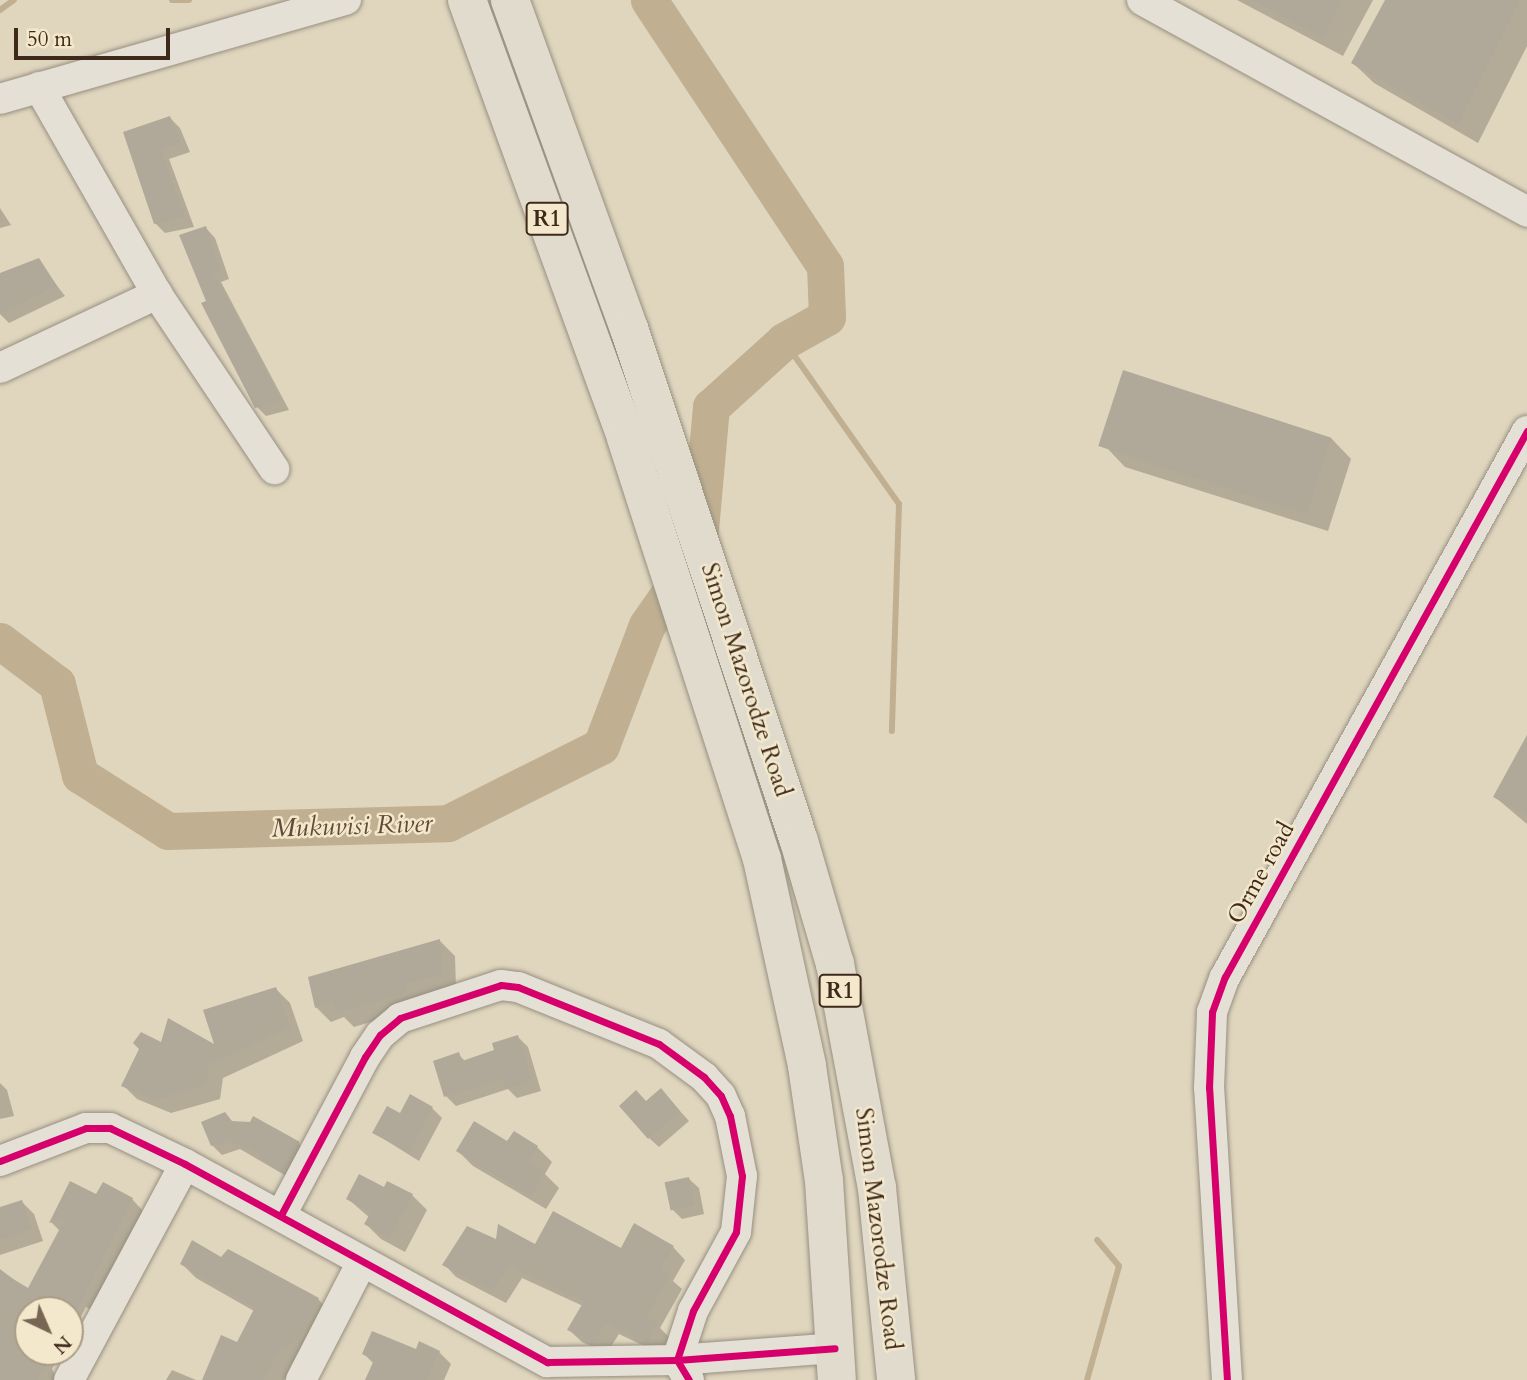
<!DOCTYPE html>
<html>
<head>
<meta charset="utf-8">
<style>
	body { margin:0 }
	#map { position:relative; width:1527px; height:1380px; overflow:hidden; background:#e0d6be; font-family:Cardo,serif }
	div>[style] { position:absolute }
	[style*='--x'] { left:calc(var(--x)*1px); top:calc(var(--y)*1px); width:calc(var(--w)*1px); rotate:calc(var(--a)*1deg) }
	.shadow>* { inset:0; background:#0003 }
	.stream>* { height:6px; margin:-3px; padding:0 3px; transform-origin:3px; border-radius:3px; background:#c0b091 }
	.river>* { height:37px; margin:-18.5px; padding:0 18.5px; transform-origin:18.5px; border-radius:18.5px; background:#c0b091 }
	.building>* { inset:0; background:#b0a898; transform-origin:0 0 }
	.roads { filter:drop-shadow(0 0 2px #978f80) drop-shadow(0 0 2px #978f80) }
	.minor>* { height:30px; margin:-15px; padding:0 15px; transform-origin:15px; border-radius:15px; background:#e5e0d5 }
	.highway>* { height:38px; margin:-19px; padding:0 19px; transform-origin:19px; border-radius:19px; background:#e1dbce }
	.cycleway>* { height:7px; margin:-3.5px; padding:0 3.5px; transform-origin:3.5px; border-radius:3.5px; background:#d6006c }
	span { translate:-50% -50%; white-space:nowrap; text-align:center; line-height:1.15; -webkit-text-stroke:5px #f3e8cc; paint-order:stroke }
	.shield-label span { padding:2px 5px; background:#f3e8cc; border:2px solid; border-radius:5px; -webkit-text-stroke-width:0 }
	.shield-label { font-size:23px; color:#3e291a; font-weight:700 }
	.street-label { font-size:24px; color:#3e291a }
	.water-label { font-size:26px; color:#614c38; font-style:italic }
	.north { position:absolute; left:14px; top:1296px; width:70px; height:70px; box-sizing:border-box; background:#f3e8cc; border:2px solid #ab9c85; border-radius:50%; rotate:136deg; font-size:19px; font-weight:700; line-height:28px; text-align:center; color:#3e291a }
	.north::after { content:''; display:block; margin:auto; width:24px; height:32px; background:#776653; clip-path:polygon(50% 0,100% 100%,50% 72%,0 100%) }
	.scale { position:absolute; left:14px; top:28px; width:156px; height:32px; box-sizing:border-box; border:4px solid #3e291a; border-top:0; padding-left:9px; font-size:21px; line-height:24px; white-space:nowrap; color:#3e291a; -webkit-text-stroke:5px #f3e8cc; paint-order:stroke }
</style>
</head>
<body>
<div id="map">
	<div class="shadow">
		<i style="clip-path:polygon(1237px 0,1373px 0,1343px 56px)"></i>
		<i style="clip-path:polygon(1387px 0,1527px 0,1527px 46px,1478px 143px,1374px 83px,1353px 63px)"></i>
		<i style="clip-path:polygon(170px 118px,180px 128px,190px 152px,169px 159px,194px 227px,165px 233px,155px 223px,125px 133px)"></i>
		<i style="clip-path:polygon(0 208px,11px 225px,0 228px)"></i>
		<i style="clip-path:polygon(206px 228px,215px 238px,229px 279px,221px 282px,289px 410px,266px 416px,256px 406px,209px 302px)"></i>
		<i style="clip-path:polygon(38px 261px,65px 296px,9px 323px,0 314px,0 279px)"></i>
		<i style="clip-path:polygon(1331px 438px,1351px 459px,1328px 531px,1125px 467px,1105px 446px)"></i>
		<i style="clip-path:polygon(1527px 739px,1527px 824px,1495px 797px)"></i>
		<i style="clip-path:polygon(440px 941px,455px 956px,456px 989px,420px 1007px,354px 1027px,344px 1017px,331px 1022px,316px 1007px)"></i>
		<i style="clip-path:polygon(276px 989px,290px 1003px,303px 1041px,223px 1078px,220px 1099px,171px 1113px,137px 1099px,123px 1085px,217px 1048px)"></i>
		<i style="clip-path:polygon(518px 1037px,528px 1047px,541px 1091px,517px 1098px,508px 1089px,456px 1106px,446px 1096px,458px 1054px,466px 1062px,497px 1051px)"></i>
		<i style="clip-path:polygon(0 1083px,7px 1090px,14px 1116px,0 1119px)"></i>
		<i style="clip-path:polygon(670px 1100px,689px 1121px,659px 1147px,649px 1138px,646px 1103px)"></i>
		<i style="clip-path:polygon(432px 1108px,442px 1118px,419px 1161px,374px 1133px,400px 1115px)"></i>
		<i style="clip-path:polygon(234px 1123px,298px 1143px,308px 1153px,293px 1180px,240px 1149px,222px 1155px,212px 1145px)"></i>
		<i style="clip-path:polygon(508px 1144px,537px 1147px,552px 1162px,545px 1174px,559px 1188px,546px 1209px,473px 1166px,458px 1151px)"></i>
		<i style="clip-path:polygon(689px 1179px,699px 1188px,704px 1214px,682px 1219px,672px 1209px)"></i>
		<i style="clip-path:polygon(71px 1184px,97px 1197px,132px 1199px,144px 1212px,95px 1312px,86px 1307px,70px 1337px,70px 1310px,28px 1310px,28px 1352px,62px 1352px,52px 1369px,57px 1380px,0 1380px,0 1269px,29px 1291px,60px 1231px,51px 1222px)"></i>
		<i style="clip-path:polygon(384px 1189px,412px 1195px,427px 1210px,405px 1252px,381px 1239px,366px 1224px,370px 1218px,348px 1199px)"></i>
		<i style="clip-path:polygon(22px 1202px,34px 1214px,43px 1241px,0 1255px,0 1209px)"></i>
		<i style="clip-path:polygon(497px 1242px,621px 1250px,673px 1247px,685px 1260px,673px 1281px,682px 1289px,660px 1328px,669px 1337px,661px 1354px,619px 1334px,607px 1353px,582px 1342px,569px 1330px,583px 1306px,522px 1278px,506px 1303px,456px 1277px,444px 1264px)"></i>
		<i style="clip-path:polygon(222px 1260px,318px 1299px,331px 1313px,284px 1380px,204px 1380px,238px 1344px,254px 1311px,196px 1278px,182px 1264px)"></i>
		<i style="clip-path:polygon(416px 1351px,439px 1352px,451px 1364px,444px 1380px,367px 1380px,374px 1364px,364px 1354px)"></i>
		<i style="clip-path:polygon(172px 1370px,196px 1380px,166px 1380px)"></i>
	</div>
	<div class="stream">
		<i style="--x:172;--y:0;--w:17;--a:0"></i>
		<i style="--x:0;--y:10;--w:17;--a:-36"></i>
		<i style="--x:784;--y:341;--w:199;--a:54.8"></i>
		<i style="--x:899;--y:504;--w:227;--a:91.8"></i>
		<i style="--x:1087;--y:1380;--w:118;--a:-74.3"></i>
		<i style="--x:1119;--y:1266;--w:34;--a:-130"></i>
	</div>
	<div class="river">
		<i style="--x:0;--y:641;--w:71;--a:37"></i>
		<i style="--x:57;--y:684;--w:94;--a:75.8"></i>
		<i style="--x:80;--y:775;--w:104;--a:32.5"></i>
		<i style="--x:168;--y:831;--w:280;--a:-1.6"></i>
		<i style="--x:448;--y:823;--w:171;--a:-26.7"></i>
		<i style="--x:601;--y:746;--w:129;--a:-69.2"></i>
		<i style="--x:647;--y:625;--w:89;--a:-55.1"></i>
		<i style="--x:698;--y:552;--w:146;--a:-84.9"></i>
		<i style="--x:711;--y:407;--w:98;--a:-42.1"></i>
		<i style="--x:784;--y:341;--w:49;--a:-29.2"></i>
		<i style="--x:827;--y:317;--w:51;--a:-92.2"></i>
		<i style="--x:825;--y:266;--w:319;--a:-123.5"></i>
	</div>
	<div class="building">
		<i style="clip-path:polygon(1252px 0,1342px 0,1323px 38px)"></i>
		<i style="clip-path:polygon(1385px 0,1520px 0,1458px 124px,1351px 63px)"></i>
		<i style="clip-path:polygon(170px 116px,181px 143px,160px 149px,185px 217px,154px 224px,123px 132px)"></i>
		<i style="clip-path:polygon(206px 226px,220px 270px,213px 272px,281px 400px,255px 408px,201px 303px,206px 301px,179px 235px)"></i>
		<i style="clip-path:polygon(39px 258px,57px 286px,0 313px,0 273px)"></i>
		<i style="left:1123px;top:370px;width:219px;height:80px;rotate:18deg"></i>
		<i style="clip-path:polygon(1527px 735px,1527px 816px,1493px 797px)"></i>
		<i style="clip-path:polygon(440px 939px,442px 974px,405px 984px,406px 993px,337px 1013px,333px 1001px,315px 1008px,308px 977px)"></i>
		<i style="clip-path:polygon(276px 987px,290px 1027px,209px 1064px,206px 1085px,155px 1100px,121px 1086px,139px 1049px,133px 1043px,141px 1032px,161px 1042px,168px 1018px,214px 1044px,203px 1010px)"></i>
		<i style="clip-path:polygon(518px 1035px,532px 1081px,506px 1089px,503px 1078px,444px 1097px,433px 1061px,459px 1052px,462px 1061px,494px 1050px,492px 1043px)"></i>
		<i style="clip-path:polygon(661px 1088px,680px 1111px,648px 1139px,619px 1106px,636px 1090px,646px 1101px)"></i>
		<i style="clip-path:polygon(410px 1094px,433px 1107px,409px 1152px,372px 1133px,387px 1106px,400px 1113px)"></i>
		<i style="clip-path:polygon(225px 1112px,232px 1121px,250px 1122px,253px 1116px,300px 1142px,283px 1172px,259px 1159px,261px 1154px,229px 1140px,211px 1146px,201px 1122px)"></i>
		<i style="clip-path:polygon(474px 1121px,507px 1141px,514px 1131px,538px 1146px,528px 1162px,545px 1171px,531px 1196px,456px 1151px)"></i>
		<i style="clip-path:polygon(359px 1174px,384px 1187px,387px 1181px,413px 1194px,389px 1238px,364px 1224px,371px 1212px,346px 1199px)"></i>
		<i style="left:689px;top:1177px;width:29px;height:25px;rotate:78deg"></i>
		<i style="clip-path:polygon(70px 1181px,96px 1194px,103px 1182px,133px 1198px,77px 1310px,28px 1310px,28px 1323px,16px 1343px,48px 1363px,37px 1380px,0 1380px,0 1271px,28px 1288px,66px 1217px,49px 1223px)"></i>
		<i style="clip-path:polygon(22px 1200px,32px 1229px,0 1239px,0 1207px)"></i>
		<i style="clip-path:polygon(553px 1211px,621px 1248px,634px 1223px,674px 1246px,660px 1270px,670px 1275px,646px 1317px,657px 1322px,648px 1342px,606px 1323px,594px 1341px,567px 1330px,584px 1301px,509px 1266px,492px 1291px,442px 1265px,467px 1226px,496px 1239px,498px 1224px,535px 1244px)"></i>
		<i style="clip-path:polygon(192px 1240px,221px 1257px,228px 1249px,319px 1298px,301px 1334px,286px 1349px,282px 1347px,263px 1380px,202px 1380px,221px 1335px,237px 1342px,255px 1307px,180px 1264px)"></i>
		<i style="clip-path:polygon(372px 1331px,416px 1349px,419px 1341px,440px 1351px,426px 1380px,365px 1380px,374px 1360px,362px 1354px)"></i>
	</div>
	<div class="roads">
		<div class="minor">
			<i style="--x:1142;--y:0;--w:440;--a:28.8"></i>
			<i style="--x:39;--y:87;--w:238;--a:60.3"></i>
			<i style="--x:157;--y:294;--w:211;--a:56.2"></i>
			<i style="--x:0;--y:99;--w:360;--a:-16"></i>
			<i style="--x:0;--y:368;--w:174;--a:-25.2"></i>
			<i style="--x:0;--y:1161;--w:92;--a:-21"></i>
			<i style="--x:86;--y:1128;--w:24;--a:0"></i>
			<i style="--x:110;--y:1128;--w:83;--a:25.6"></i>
			<i style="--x:185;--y:1164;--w:413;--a:28.7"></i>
			<i style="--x:547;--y:1362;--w:130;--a:-0.9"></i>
			<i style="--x:677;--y:1360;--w:158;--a:-4.3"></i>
			<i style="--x:281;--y:1215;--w:179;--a:-62"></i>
			<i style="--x:365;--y:1057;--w:27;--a:-56"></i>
			<i style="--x:380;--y:1035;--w:26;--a:-40"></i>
			<i style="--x:400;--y:1018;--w:106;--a:-18.1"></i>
			<i style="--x:501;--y:985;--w:17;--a:7"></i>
			<i style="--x:518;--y:987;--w:152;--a:22"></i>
			<i style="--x:659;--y:1044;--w:56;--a:36.3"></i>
			<i style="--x:704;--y:1077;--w:25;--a:48"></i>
			<i style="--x:721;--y:1096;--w:22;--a:66"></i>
			<i style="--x:730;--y:1116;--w:61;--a:78.7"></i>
			<i style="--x:742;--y:1176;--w:56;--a:96.1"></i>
			<i style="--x:736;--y:1232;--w:90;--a:118.6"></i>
			<i style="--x:693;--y:1311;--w:52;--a:108.1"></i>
			<i style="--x:677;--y:1360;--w:23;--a:59"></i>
			<i style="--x:69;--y:1380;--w:245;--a:-61.8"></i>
			<i style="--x:301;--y:1380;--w:133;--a:-62.7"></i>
			<i style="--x:1227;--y:1380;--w:293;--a:-93.5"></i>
			<i style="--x:1209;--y:1088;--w:76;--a:-87.7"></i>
			<i style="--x:1212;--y:1012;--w:37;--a:-70"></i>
			<i style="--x:1225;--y:977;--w:624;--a:-61.05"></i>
		</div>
		<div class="highway">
			<i style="--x:467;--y:0;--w:466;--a:70"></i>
			<i style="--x:626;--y:438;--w:442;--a:72.1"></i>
			<i style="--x:762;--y:859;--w:212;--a:77.7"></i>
			<i style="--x:807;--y:1066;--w:116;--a:81.6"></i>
			<i style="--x:824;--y:1181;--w:199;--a:86.3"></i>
			<i style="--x:510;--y:0;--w:352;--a:70.1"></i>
			<i style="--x:630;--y:331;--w:537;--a:71.67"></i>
			<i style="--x:799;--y:841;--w:128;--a:73.7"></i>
			<i style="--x:835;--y:964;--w:228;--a:79.4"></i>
			<i style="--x:877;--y:1188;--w:193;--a:84.3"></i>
		</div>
	</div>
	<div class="cycleway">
		<i style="--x:0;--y:1161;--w:92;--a:-21"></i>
		<i style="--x:86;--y:1128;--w:24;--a:0"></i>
		<i style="--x:110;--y:1128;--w:83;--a:25.6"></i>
		<i style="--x:185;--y:1164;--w:413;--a:28.7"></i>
		<i style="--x:547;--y:1362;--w:130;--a:-0.9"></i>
		<i style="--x:677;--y:1360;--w:158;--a:-4.3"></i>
		<i style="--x:281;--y:1215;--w:179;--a:-62"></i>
		<i style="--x:365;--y:1057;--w:27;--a:-56"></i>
		<i style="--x:380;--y:1035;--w:26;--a:-40"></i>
		<i style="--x:400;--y:1018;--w:106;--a:-18.1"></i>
		<i style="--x:501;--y:985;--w:17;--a:7"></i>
		<i style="--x:518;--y:987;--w:152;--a:22"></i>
		<i style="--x:659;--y:1044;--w:56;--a:36.3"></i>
		<i style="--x:704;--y:1077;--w:25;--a:48"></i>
		<i style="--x:721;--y:1096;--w:22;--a:66"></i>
		<i style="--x:730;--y:1116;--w:61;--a:78.7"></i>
		<i style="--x:742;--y:1176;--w:56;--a:96.1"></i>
		<i style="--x:736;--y:1232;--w:90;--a:118.6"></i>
		<i style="--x:693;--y:1311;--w:52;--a:108.1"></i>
		<i style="--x:677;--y:1360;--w:23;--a:59"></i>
		<i style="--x:1227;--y:1380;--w:293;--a:-93.5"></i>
		<i style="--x:1209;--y:1088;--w:76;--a:-87.7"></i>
		<i style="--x:1212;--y:1012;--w:37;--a:-70"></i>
		<i style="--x:1225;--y:977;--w:624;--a:-61.05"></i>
	</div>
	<div class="shield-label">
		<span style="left:547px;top:219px">R1</span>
		<span style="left:840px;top:991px">R1</span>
	</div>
	<div class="street-label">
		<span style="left:746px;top:680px;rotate:72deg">Simon Mazorodze Road</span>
		<span style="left:1261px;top:873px;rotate:-61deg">Orme road</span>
		<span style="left:878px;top:1229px;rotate:83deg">Simon Mazorodze Road</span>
	</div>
	<div class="water-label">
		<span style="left:352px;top:826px;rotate:-2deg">Mukuvisi River</span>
	</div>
	<div class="north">N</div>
	<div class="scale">50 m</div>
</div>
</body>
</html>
